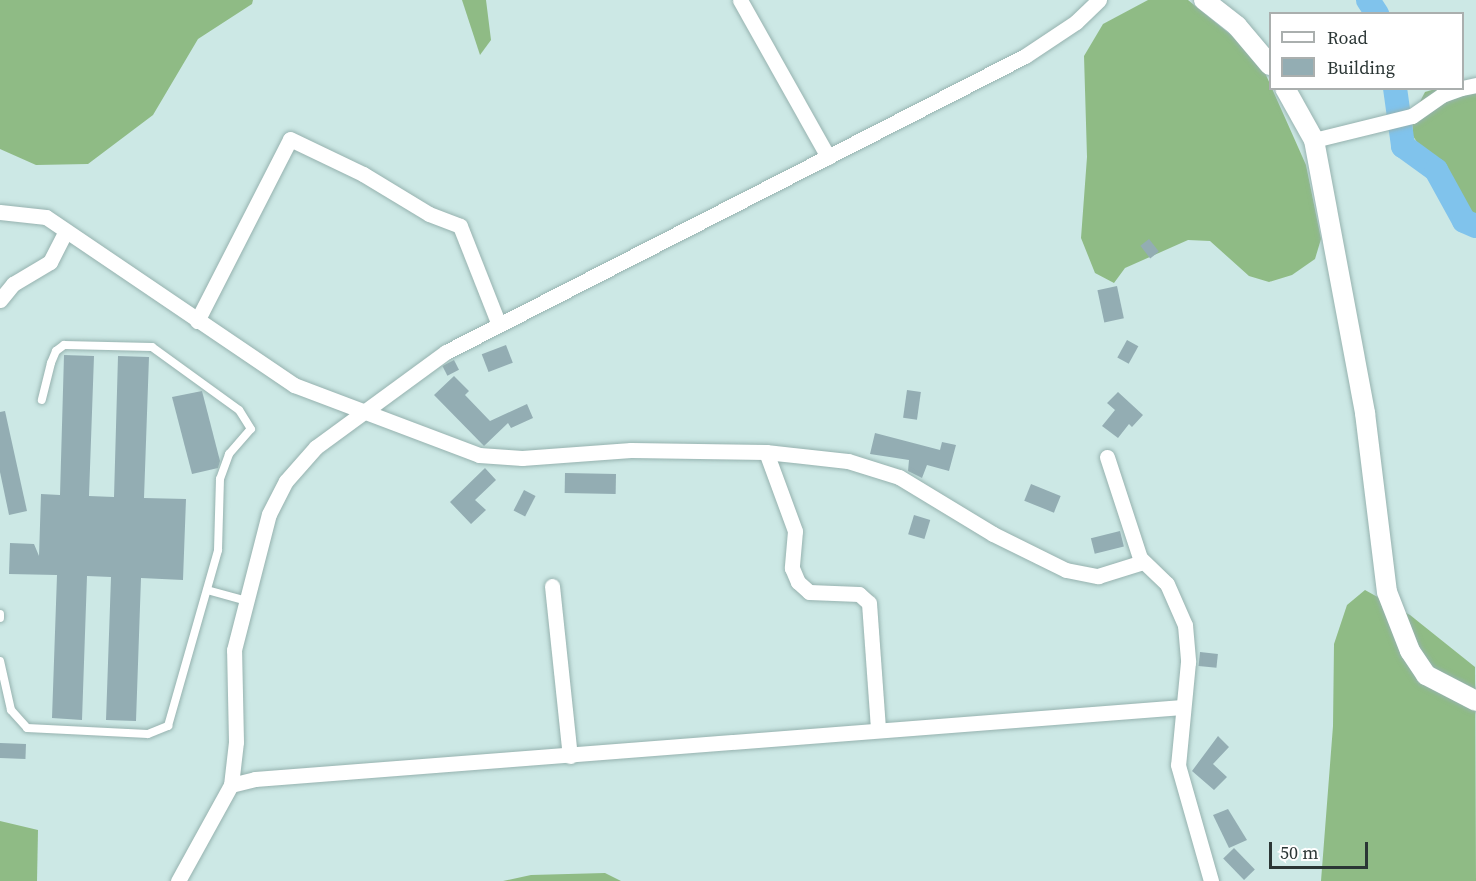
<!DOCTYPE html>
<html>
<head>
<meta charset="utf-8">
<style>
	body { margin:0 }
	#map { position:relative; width:1476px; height:881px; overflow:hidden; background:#cce8e5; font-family:"Source Serif 4",serif }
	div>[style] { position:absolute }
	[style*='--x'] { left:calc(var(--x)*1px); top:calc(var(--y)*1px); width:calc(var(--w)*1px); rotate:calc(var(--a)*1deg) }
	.forest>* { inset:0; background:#8fbb85 }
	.river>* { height:24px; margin:-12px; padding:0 12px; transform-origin:12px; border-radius:12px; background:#80c3ec }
	.building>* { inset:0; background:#93adb3; transform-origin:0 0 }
	.roads { filter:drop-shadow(0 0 2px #96b2af) drop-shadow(0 0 2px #96b2af) }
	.service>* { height:8px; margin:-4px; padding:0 4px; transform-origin:4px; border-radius:4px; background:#fff }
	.minor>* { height:15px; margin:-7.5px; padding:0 7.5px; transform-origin:7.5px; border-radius:7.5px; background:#fff }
	.tertiary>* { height:20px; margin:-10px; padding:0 10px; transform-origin:10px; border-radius:10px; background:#fff }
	span { translate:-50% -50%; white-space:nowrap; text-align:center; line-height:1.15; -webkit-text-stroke:6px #fff; paint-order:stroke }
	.legend { position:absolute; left:1269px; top:12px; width:195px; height:78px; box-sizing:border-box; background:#fff; border:2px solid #aaafae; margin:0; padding:8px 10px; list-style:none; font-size:18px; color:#2b3635 }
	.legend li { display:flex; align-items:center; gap:12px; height:30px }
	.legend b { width:30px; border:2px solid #aaafae }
	.scale { position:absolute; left:1269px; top:842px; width:99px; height:27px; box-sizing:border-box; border:3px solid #2b3635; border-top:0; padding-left:8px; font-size:18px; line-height:21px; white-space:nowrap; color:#2b3635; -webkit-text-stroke:4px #fff; paint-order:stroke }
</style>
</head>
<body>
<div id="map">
	<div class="forest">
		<i style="clip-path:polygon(0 0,253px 0,252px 4px,198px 39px,153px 115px,88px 164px,36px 165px,0 149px)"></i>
		<i style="clip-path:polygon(462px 0,486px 0,491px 40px,480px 55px)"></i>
		<i style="clip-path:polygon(1148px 0,1188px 0,1258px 57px,1306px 165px,1321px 239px,1315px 259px,1292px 275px,1269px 282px,1249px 276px,1210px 241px,1188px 240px,1125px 268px,1114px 283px,1095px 273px,1081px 238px,1087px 157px,1084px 56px,1103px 24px)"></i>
		<i style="clip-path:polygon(1439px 88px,1476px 90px,1476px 218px,1461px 210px,1413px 136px,1412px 117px,1425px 92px)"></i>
		<i style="clip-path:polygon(1365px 590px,1410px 615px,1475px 667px,1476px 881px,1321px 881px,1333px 726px,1334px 644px,1347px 605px)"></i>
		<i style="clip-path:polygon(0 821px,38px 830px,37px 881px,0 881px)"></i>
		<i style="clip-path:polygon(605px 873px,621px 881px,503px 881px,531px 875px)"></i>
	</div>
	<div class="river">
		<i style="--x:1368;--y:0;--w:17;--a:57"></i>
		<i style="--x:1395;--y:88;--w:59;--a:82.1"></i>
		<i style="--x:1403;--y:146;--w:41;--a:36"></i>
		<i style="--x:1436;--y:170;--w:58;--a:61.2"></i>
		<i style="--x:1464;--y:221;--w:13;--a:23"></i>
	</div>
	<div class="building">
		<i style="left:1149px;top:239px;width:16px;height:11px;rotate:52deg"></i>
		<i style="left:1117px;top:286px;width:33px;height:20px;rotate:78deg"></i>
		<i style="left:1127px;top:340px;width:13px;height:20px;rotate:29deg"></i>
		<i style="left:506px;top:345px;width:19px;height:26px;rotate:69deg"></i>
		<i style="clip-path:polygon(64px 355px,94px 356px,89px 496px,114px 497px,118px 356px,149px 357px,144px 498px,186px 499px,183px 580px,141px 578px,136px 721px,106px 720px,111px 577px,87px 576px,82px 720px,52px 718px,57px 575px,9px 574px,10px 543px,34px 544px,39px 556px,41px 494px,60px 495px)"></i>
		<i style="left:454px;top:360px;width:11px;height:13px;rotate:63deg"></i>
		<i style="clip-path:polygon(454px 376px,469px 391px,465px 395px,490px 421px,527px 404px,533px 418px,511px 428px,508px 423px,484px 446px,434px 395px)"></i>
		<i style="left:907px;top:390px;width:14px;height:28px;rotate:8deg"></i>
		<i style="clip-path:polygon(202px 391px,220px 461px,218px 468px,192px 474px,172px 397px)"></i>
		<i style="clip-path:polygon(1118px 392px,1143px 415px,1132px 427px,1129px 424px,1118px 438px,1102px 426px,1115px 410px,1107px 403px)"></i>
		<i style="clip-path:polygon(5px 411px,27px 511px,9px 515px,0 472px,0 412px)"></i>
		<i style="clip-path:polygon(875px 433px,940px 450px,942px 442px,956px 445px,949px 471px,927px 465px,922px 478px,908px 471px,909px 460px,870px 454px)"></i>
		<i style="clip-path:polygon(485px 468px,496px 480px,475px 500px,486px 510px,471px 524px,450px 502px)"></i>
		<i style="left:565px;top:473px;width:51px;height:20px;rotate:1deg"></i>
		<i style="left:1031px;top:484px;width:32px;height:18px;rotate:22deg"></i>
		<i style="left:524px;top:490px;width:13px;height:23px;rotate:27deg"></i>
		<i style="left:914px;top:515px;width:17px;height:20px;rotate:17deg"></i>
		<i style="left:1120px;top:531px;width:16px;height:30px;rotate:76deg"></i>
		<i style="left:1200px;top:652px;width:18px;height:14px;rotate:6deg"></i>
		<i style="clip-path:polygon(1218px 736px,1229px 747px,1213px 764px,1227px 777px,1214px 790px,1192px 771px)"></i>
		<i style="left:0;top:743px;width:26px;height:15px;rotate:2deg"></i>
		<i style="clip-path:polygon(1228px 809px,1247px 840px,1229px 848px,1213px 815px)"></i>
		<i style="left:1234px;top:848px;width:30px;height:15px;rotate:46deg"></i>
	</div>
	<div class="roads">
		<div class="service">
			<i style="--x:207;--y:590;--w:41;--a:15.4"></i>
			<i style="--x:0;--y:614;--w:4;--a:90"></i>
			<i style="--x:0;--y:661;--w:50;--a:77.3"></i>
			<i style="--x:11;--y:710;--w:24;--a:48"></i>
			<i style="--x:27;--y:728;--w:121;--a:2.8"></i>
			<i style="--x:148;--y:734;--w:22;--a:-22"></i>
			<i style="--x:168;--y:726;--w:183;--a:-74.1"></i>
			<i style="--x:218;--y:550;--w:71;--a:-88.4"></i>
			<i style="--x:220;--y:479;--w:27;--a:-70"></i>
			<i style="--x:229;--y:454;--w:33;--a:-49"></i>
			<i style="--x:251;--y:429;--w:22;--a:-122"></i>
			<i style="--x:239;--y:410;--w:107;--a:-144.1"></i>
			<i style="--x:152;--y:347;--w:88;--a:-178.7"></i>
			<i style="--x:64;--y:345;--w:10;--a:143"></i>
			<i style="--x:56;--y:351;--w:13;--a:113"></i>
			<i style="--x:51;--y:363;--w:38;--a:104"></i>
		</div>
		<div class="minor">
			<i style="--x:740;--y:0;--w:180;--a:60.7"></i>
			<i style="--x:1462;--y:88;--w:14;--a:-12"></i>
			<i style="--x:1314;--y:140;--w:101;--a:-13.8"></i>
			<i style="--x:1412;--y:116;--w:37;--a:-35"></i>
			<i style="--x:1442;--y:95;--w:20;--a:-20"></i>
			<i style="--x:0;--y:212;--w:46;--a:6.2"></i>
			<i style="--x:46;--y:217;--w:300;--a:34.1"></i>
			<i style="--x:294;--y:385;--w:198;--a:20.7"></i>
			<i style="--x:479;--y:455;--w:43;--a:4"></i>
			<i style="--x:522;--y:458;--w:109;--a:-4.2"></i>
			<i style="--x:631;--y:450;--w:135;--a:0.8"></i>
			<i style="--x:766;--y:452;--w:82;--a:6.3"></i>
			<i style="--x:848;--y:461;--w:53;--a:17.4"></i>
			<i style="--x:899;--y:477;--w:110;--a:31.2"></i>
			<i style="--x:993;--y:534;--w:81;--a:26.3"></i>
			<i style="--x:1066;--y:570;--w:33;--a:11"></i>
			<i style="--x:1098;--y:576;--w:47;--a:-17.3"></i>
			<i style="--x:0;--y:300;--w:21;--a:-51"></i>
			<i style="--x:13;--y:284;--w:43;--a:-30.7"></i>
			<i style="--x:50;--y:262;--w:33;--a:-63"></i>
			<i style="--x:197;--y:321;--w:204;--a:-62.9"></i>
			<i style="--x:290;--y:139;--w:81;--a:25.6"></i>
			<i style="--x:363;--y:174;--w:77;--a:31.2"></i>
			<i style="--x:429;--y:214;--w:33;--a:21"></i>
			<i style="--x:460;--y:226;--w:106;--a:68.5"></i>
			<i style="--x:766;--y:452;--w:84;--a:69.8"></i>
			<i style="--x:795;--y:531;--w:37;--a:95"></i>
			<i style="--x:792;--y:568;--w:15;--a:67"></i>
			<i style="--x:798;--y:582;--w:15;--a:42"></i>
			<i style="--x:809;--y:592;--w:50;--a:2.3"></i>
			<i style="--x:859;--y:594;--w:13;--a:42"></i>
			<i style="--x:869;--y:603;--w:126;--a:85.9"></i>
			<i style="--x:1107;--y:457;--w:106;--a:71.9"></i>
			<i style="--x:1140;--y:558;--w:37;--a:44"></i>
			<i style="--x:1167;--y:584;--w:45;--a:66.3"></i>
			<i style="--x:1185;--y:625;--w:37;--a:85"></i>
			<i style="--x:1188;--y:662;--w:103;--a:95.5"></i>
			<i style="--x:1178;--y:765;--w:121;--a:74.1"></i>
			<i style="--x:552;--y:586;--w:171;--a:84"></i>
			<i style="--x:231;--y:785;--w:25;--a:-14"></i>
			<i style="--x:255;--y:779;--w:930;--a:-4.44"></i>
			<i style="--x:178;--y:881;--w:110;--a:-61.1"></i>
			<i style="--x:231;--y:785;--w:43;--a:-83.4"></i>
			<i style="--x:236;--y:742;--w:92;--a:-91.2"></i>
			<i style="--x:234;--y:650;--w:140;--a:-75.6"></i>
			<i style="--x:269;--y:514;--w:37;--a:-63"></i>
			<i style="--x:286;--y:481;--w:45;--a:-48.6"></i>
			<i style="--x:316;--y:447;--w:161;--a:-36.2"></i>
			<i style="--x:446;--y:352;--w:650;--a:-27.08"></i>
			<i style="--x:1025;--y:56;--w:61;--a:-33.7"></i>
			<i style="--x:1076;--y:22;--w:32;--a:-44"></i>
		</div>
		<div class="tertiary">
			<i style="--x:1204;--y:0;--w:42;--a:38.2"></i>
			<i style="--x:1237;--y:26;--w:51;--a:49.8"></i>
			<i style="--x:1285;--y:88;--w:60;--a:60.9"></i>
			<i style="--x:1314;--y:140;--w:278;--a:79.4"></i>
			<i style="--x:1365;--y:413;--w:180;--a:83"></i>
			<i style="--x:1387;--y:592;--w:63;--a:68.7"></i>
			<i style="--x:1410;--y:651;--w:29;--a:56"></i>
			<i style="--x:1426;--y:675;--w:56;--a:27.5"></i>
		</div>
	</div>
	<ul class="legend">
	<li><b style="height:8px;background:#fff"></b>Road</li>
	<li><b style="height:16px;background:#93adb3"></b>Building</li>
	</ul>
	<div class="scale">50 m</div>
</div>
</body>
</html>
